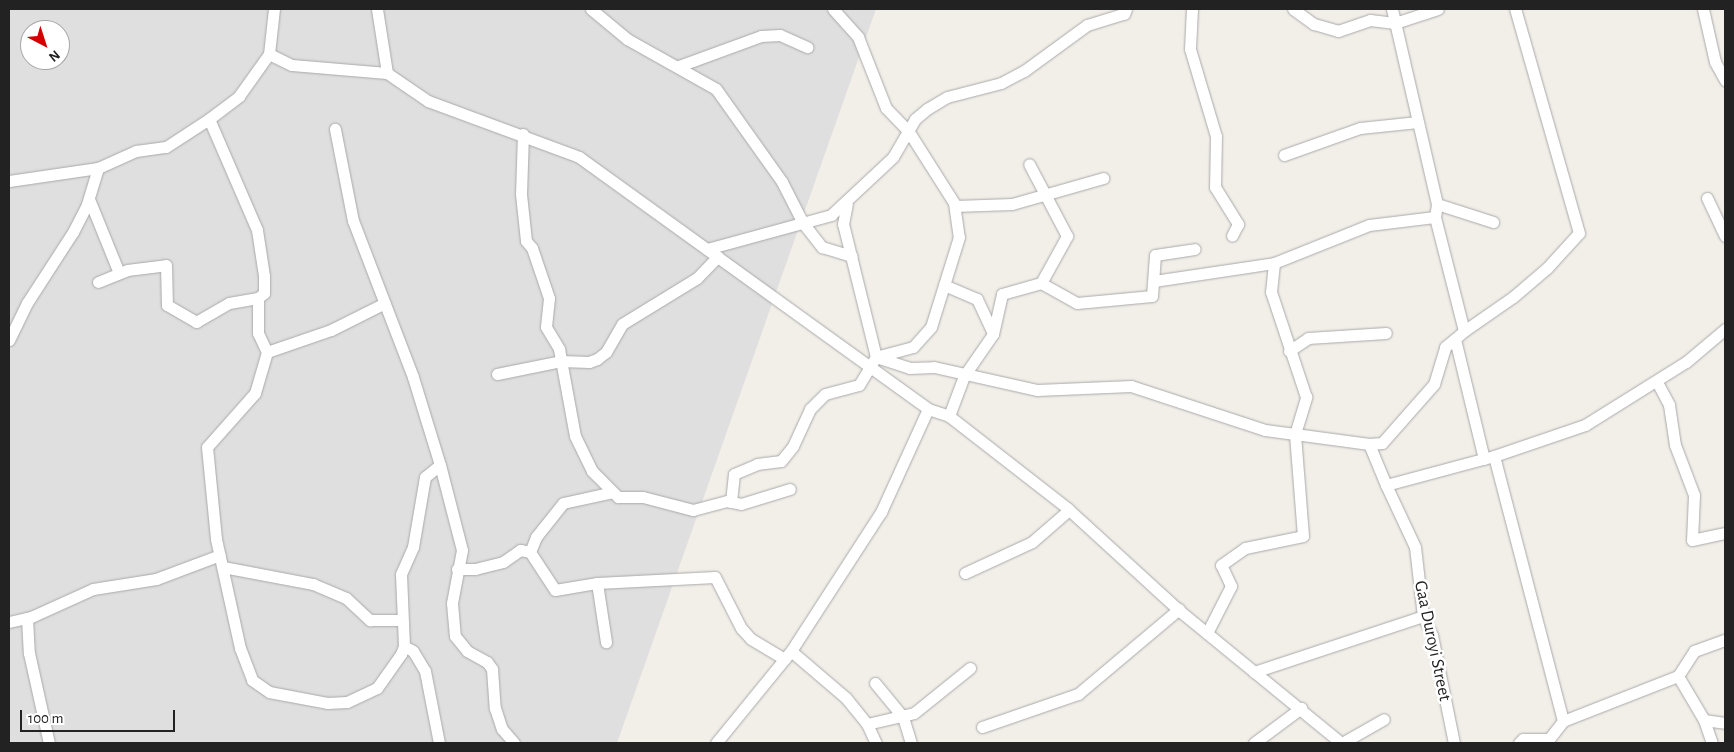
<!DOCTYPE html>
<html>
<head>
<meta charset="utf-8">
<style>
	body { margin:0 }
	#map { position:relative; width:1734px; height:752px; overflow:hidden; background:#f2efe9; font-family:"Alegreya Sans",sans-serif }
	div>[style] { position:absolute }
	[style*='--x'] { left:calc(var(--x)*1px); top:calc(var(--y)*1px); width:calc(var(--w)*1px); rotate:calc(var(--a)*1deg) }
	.residential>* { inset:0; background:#e0dfdf }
	.roads { filter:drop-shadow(0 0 1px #a9a9a9) drop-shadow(0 0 1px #a9a9a9) }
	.minor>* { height:11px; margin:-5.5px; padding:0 5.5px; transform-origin:5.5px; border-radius:5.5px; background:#fff }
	span { translate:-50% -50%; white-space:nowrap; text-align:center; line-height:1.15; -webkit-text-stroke:5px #fff; paint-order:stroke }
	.street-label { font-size:18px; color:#222 }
	.frame { position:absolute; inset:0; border:10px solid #222; pointer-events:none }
	.north { position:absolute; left:20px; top:20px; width:50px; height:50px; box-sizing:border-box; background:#fff; border:1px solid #a7a7a7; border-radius:50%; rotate:140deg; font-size:14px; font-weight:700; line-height:20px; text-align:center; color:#222 }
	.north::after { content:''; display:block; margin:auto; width:18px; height:22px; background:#d40000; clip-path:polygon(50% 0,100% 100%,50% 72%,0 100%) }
	.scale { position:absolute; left:20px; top:710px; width:155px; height:22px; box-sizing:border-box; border:2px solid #222; border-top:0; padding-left:6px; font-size:15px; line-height:18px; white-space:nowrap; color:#222; -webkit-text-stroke:4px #fff; paint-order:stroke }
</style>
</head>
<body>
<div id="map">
	<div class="residential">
		<i style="clip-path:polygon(evenodd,9px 9px,876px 9px,617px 743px,9px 743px,9px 9px,30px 30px,60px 30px,60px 60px,30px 60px,30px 30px)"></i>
	</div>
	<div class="roads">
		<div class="minor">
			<i style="--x:377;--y:9;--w:65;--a:81.1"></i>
			<i style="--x:591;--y:9;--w:47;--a:39.8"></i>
			<i style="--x:627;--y:39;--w:102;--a:29.3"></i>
			<i style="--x:716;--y:89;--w:114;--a:54.6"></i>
			<i style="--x:782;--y:182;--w:46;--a:62.9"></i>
			<i style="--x:803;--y:223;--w:31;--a:52"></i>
			<i style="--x:822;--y:247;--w:31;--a:17"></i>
			<i style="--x:833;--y:9;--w:38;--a:48"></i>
			<i style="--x:858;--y:37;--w:76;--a:68.5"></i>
			<i style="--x:886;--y:108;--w:33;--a:46"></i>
			<i style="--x:909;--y:132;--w:84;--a:57.6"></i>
			<i style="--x:954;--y:203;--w:34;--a:82"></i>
			<i style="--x:959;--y:237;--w:94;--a:107.3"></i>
			<i style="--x:931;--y:327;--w:27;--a:132"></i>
			<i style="--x:913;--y:347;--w:38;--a:165"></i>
			<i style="--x:876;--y:357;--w:137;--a:-103.9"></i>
			<i style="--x:843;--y:224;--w:20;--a:-79"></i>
			<i style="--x:1192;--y:9;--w:40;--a:92.9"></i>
			<i style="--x:1190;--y:49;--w:91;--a:73.4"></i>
			<i style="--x:1216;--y:136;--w:51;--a:91.1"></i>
			<i style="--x:1215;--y:187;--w:44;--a:58.1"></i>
			<i style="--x:1238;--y:224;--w:13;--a:117"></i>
			<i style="--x:1293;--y:9;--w:26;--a:36"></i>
			<i style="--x:1314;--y:24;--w:25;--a:16"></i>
			<i style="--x:1338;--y:31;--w:34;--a:-19"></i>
			<i style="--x:1370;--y:20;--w:25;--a:7"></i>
			<i style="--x:1395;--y:23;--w:45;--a:-18"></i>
			<i style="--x:1392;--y:9;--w:200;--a:77"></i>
			<i style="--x:1703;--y:9;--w:54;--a:77.2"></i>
			<i style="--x:1715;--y:62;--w:21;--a:61"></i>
			<i style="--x:269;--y:54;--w:25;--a:26"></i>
			<i style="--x:292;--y:65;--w:95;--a:4.8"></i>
			<i style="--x:387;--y:73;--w:50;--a:34.3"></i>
			<i style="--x:428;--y:101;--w:161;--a:20.3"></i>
			<i style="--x:579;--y:157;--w:430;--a:35.8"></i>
			<i style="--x:928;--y:409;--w:22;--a:18"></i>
			<i style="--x:949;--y:416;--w:150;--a:37.9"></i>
			<i style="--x:1067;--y:508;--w:154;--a:42.4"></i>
			<i style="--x:1181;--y:612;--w:207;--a:39.3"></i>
			<i style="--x:679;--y:66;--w:87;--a:-20.1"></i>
			<i style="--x:761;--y:36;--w:19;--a:-3"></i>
			<i style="--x:780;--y:35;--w:30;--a:24"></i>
			<i style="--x:209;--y:119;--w:121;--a:66.6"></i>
			<i style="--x:257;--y:230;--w:47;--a:81.3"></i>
			<i style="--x:264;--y:276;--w:17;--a:90"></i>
			<i style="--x:264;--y:293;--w:8;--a:140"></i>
			<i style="--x:258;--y:298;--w:35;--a:90"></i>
			<i style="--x:258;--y:333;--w:21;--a:65"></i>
			<i style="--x:267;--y:352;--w:43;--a:106.3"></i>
			<i style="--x:255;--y:393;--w:72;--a:131.6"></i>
			<i style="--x:207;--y:447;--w:92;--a:84.4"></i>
			<i style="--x:216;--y:539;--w:112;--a:77.6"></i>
			<i style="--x:240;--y:648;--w:34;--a:69"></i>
			<i style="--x:252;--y:680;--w:21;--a:35"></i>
			<i style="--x:269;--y:692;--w:59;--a:10.7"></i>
			<i style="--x:327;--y:703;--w:20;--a:-3"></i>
			<i style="--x:347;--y:702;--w:33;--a:-25"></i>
			<i style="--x:377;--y:688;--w:42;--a:-54.8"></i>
			<i style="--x:401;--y:654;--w:9;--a:-69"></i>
			<i style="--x:404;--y:646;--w:72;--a:-92.4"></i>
			<i style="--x:401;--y:574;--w:30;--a:-66"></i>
			<i style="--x:413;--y:547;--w:71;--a:-80.3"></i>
			<i style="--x:425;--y:477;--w:19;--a:-39"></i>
			<i style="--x:440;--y:465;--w:92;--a:-107.1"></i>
			<i style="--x:413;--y:377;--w:167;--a:-111"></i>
			<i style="--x:353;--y:221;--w:94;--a:-101.1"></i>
			<i style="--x:523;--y:134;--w:60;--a:91.9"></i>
			<i style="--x:521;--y:194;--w:47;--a:83.9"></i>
			<i style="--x:526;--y:241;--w:9;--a:49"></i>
			<i style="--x:532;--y:248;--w:53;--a:71.2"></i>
			<i style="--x:549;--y:298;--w:29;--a:96"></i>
			<i style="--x:546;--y:327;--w:26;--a:59"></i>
			<i style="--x:559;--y:349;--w:88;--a:79.6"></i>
			<i style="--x:575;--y:436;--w:39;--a:64"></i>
			<i style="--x:592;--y:471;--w:37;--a:45"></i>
			<i style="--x:618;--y:497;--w:25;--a:0"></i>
			<i style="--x:643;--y:497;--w:52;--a:14.6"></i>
			<i style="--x:693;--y:510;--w:35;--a:-15"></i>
			<i style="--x:727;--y:501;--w:14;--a:12"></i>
			<i style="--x:741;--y:504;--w:51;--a:-17"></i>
			<i style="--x:1284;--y:155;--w:81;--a:-19.6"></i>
			<i style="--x:1360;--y:128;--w:58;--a:-5.9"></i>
			<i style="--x:9;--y:181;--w:90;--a:-8.3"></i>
			<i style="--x:98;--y:168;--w:42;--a:-24.1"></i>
			<i style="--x:136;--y:151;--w:30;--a:-8"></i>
			<i style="--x:166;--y:147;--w:51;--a:-33.1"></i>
			<i style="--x:209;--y:119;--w:38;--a:-37"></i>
			<i style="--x:239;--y:96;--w:52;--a:-54.5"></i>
			<i style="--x:269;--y:54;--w:45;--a:-83.7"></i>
			<i style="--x:1707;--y:198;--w:42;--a:64.7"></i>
			<i style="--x:89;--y:199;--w:80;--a:67.9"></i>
			<i style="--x:955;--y:206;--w:57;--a:-2"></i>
			<i style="--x:1012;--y:204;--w:95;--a:-15.9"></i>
			<i style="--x:707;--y:249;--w:129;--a:-15.3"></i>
			<i style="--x:831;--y:215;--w:85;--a:-43.1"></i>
			<i style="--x:893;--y:157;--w:44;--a:-59.9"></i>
			<i style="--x:915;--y:119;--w:16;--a:-40"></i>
			<i style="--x:927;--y:109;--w:23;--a:-31"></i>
			<i style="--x:947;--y:97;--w:56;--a:-14.5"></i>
			<i style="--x:1001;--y:83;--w:26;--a:-28"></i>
			<i style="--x:1024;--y:71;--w:78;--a:-36.1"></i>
			<i style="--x:1087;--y:25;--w:39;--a:-17"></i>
			<i style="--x:1124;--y:14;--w:5;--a:-68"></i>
			<i style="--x:1154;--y:281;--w:121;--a:-8.5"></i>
			<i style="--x:1274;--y:263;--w:102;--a:-21.8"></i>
			<i style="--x:1369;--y:225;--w:66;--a:-6.9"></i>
			<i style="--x:98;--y:282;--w:31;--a:-22"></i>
			<i style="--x:127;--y:270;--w:39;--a:-7"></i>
			<i style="--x:166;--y:265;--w:40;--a:88.6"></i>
			<i style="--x:167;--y:305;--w:34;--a:30"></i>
			<i style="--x:196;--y:322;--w:38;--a:-30"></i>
			<i style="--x:229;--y:303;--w:29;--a:-10"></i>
			<i style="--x:1041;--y:283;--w:41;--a:29.1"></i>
			<i style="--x:1077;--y:303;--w:75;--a:-5.3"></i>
			<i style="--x:1152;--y:296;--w:41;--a:-85.8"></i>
			<i style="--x:1155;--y:255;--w:40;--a:-8.5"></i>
			<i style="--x:944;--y:285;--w:36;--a:23"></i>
			<i style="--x:977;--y:299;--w:38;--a:65"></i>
			<i style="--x:993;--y:334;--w:51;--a:124.6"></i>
			<i style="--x:964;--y:376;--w:43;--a:110.6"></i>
			<i style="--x:1464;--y:331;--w:60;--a:-34.8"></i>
			<i style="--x:1513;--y:297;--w:45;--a:-40.5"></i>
			<i style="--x:1547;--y:268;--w:47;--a:-47.6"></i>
			<i style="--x:1579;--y:233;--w:233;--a:-105.9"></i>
			<i style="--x:993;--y:334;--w:41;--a:-77.3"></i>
			<i style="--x:1002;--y:294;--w:41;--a:-15.8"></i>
			<i style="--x:1041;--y:283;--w:54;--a:-61"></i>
			<i style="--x:1067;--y:236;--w:81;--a:-117.8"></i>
			<i style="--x:9;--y:340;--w:41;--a:-64.1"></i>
			<i style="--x:27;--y:303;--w:85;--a:-57.1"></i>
			<i style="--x:73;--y:232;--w:31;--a:-63"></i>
			<i style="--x:87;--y:204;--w:38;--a:-73"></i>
			<i style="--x:1289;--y:351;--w:23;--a:-34"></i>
			<i style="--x:1308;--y:338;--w:78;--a:-3.7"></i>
			<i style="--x:267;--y:352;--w:68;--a:-19"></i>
			<i style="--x:331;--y:330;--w:60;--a:-26.6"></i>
			<i style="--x:497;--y:374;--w:65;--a:-11.5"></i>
			<i style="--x:561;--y:361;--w:28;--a:2"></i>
			<i style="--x:589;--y:362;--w:9;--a:-21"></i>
			<i style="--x:597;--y:359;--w:11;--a:-38"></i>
			<i style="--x:606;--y:352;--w:32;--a:-60"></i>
			<i style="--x:622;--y:324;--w:88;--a:-31.5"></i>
			<i style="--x:697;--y:278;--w:30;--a:-46"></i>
			<i style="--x:1657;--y:382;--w:26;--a:62"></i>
			<i style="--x:1669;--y:405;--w:40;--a:81.5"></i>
			<i style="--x:1675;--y:445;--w:53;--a:69.2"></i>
			<i style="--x:1694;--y:495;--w:45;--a:92.5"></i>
			<i style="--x:1692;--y:540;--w:34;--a:-12"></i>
			<i style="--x:1369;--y:444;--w:13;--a:-4"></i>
			<i style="--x:1382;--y:443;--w:79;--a:-48.6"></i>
			<i style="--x:1434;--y:384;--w:39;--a:-73"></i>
			<i style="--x:1445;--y:347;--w:13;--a:-39"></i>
			<i style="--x:1494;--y:456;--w:274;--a:75.4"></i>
			<i style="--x:1484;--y:459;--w:123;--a:-103.6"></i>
			<i style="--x:1455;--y:339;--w:12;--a:-42"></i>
			<i style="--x:1464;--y:331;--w:118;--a:-104.3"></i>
			<i style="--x:1435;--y:217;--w:13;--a:-81"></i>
			<i style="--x:1437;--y:204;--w:59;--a:17.8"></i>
			<i style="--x:440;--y:465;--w:88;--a:75.5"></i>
			<i style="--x:462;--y:550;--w:54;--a:100.7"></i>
			<i style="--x:452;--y:603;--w:33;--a:85"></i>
			<i style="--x:455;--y:636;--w:19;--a:51"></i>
			<i style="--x:467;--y:651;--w:23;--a:29"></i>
			<i style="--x:487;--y:662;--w:9;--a:54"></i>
			<i style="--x:492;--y:669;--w:39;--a:86"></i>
			<i style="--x:495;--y:708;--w:22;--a:72"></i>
			<i style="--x:502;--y:729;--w:18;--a:49"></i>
			<i style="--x:1386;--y:485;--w:68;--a:64.9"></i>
			<i style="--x:1415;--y:547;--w:69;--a:83.4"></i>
			<i style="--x:1423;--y:616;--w:21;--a:65"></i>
			<i style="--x:1432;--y:635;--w:110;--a:78.5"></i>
			<i style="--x:731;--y:502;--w:28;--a:-84"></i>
			<i style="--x:734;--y:474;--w:25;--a:-23"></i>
			<i style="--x:757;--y:464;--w:24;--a:-7"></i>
			<i style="--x:781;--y:461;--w:19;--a:-51"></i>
			<i style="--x:793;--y:446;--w:41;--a:-65.3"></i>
			<i style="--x:810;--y:409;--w:21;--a:-45"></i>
			<i style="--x:825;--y:394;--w:35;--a:-15"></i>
			<i style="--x:859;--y:385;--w:33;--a:-59"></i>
			<i style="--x:876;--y:357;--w:35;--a:18"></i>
			<i style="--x:909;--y:368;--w:25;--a:-2"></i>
			<i style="--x:934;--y:367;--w:106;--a:12.6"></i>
			<i style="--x:1037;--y:390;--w:94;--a:-2.4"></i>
			<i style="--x:1131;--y:386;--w:141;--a:18.2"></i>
			<i style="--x:1265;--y:430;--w:105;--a:7.7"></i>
			<i style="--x:1369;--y:444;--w:44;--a:67.5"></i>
			<i style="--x:1386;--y:485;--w:112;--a:-15"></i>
			<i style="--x:1494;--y:456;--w:96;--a:-18.8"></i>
			<i style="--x:1585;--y:425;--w:119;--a:-32"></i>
			<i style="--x:1686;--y:362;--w:51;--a:-40.2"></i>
			<i style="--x:530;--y:552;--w:16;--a:-68"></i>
			<i style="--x:536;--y:537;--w:43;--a:-51.5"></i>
			<i style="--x:563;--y:503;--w:51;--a:-12.4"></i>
			<i style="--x:223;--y:567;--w:92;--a:10.7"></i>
			<i style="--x:313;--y:584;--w:36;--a:23"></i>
			<i style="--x:346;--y:598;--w:33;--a:43"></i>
			<i style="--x:370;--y:620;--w:32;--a:0"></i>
			<i style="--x:457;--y:569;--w:18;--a:0"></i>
			<i style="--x:475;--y:569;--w:29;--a:-14"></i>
			<i style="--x:503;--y:562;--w:21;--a:-35"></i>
			<i style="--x:520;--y:550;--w:10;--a:11"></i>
			<i style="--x:530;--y:552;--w:45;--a:56.7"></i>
			<i style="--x:555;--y:590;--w:43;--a:-9.5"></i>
			<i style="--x:597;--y:583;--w:118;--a:-2.9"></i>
			<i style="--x:715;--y:577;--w:57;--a:63"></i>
			<i style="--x:741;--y:628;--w:15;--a:48"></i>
			<i style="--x:751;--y:639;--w:39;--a:31"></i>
			<i style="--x:965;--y:573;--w:74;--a:-24.8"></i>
			<i style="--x:1032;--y:542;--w:49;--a:-40.9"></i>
			<i style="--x:597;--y:583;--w:60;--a:81.3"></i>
			<i style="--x:27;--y:618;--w:35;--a:87"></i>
			<i style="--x:29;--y:653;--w:92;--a:77.5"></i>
			<i style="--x:9;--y:622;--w:23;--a:-13"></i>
			<i style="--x:31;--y:617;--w:68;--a:-24.3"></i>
			<i style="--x:93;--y:589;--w:64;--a:-9"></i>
			<i style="--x:156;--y:579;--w:68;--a:-20.6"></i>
			<i style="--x:1207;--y:633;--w:53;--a:-62.9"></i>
			<i style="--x:1231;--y:586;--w:23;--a:-115"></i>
			<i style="--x:1221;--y:565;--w:29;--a:-35"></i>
			<i style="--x:1245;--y:548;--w:59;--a:-11.7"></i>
			<i style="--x:1303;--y:536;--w:102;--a:-94.5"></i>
			<i style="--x:1295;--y:434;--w:39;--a:-73"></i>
			<i style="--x:1306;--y:397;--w:111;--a:-108.4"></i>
			<i style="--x:1271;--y:292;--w:29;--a:-84"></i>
			<i style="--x:404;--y:646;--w:10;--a:29"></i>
			<i style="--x:413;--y:651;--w:23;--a:59"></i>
			<i style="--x:425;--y:671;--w:73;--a:79"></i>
			<i style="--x:791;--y:651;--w:72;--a:40.5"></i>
			<i style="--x:846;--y:698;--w:33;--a:51"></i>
			<i style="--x:867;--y:724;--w:21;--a:65"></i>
			<i style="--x:1254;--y:672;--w:178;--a:-18.3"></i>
			<i style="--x:1678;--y:676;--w:51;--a:59.4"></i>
			<i style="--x:1704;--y:720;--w:24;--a:71"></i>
			<i style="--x:875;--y:683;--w:44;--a:50.5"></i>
			<i style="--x:903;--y:717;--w:27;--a:73"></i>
			<i style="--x:1704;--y:720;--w:21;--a:8"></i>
			<i style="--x:867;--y:724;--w:48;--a:-13.2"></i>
			<i style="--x:914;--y:713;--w:72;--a:-38.8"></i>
			<i style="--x:982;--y:727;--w:102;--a:-19"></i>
			<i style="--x:1078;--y:694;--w:132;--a:-40.1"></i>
			<i style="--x:716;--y:743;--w:119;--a:-50.8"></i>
			<i style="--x:791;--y:651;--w:166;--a:-57.1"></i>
			<i style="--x:881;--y:512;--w:113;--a:-65.5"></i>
			<i style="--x:1254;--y:743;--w:59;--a:-36.7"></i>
			<i style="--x:1342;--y:743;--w:48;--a:-29.7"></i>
			<i style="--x:1519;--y:743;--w:6;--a:-45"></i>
			<i style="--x:1523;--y:739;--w:26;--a:0"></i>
			<i style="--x:1549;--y:739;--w:23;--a:-52"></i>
			<i style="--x:1563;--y:721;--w:123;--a:-21.4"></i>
			<i style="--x:1678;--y:676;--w:30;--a:-57"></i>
			<i style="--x:1694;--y:651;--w:33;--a:-20"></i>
		</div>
	</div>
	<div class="street-label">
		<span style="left:1432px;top:641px;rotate:78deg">Gaa Duroyi Street</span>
	</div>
	<div class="frame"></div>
	<div class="north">N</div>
	<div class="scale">100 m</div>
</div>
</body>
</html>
